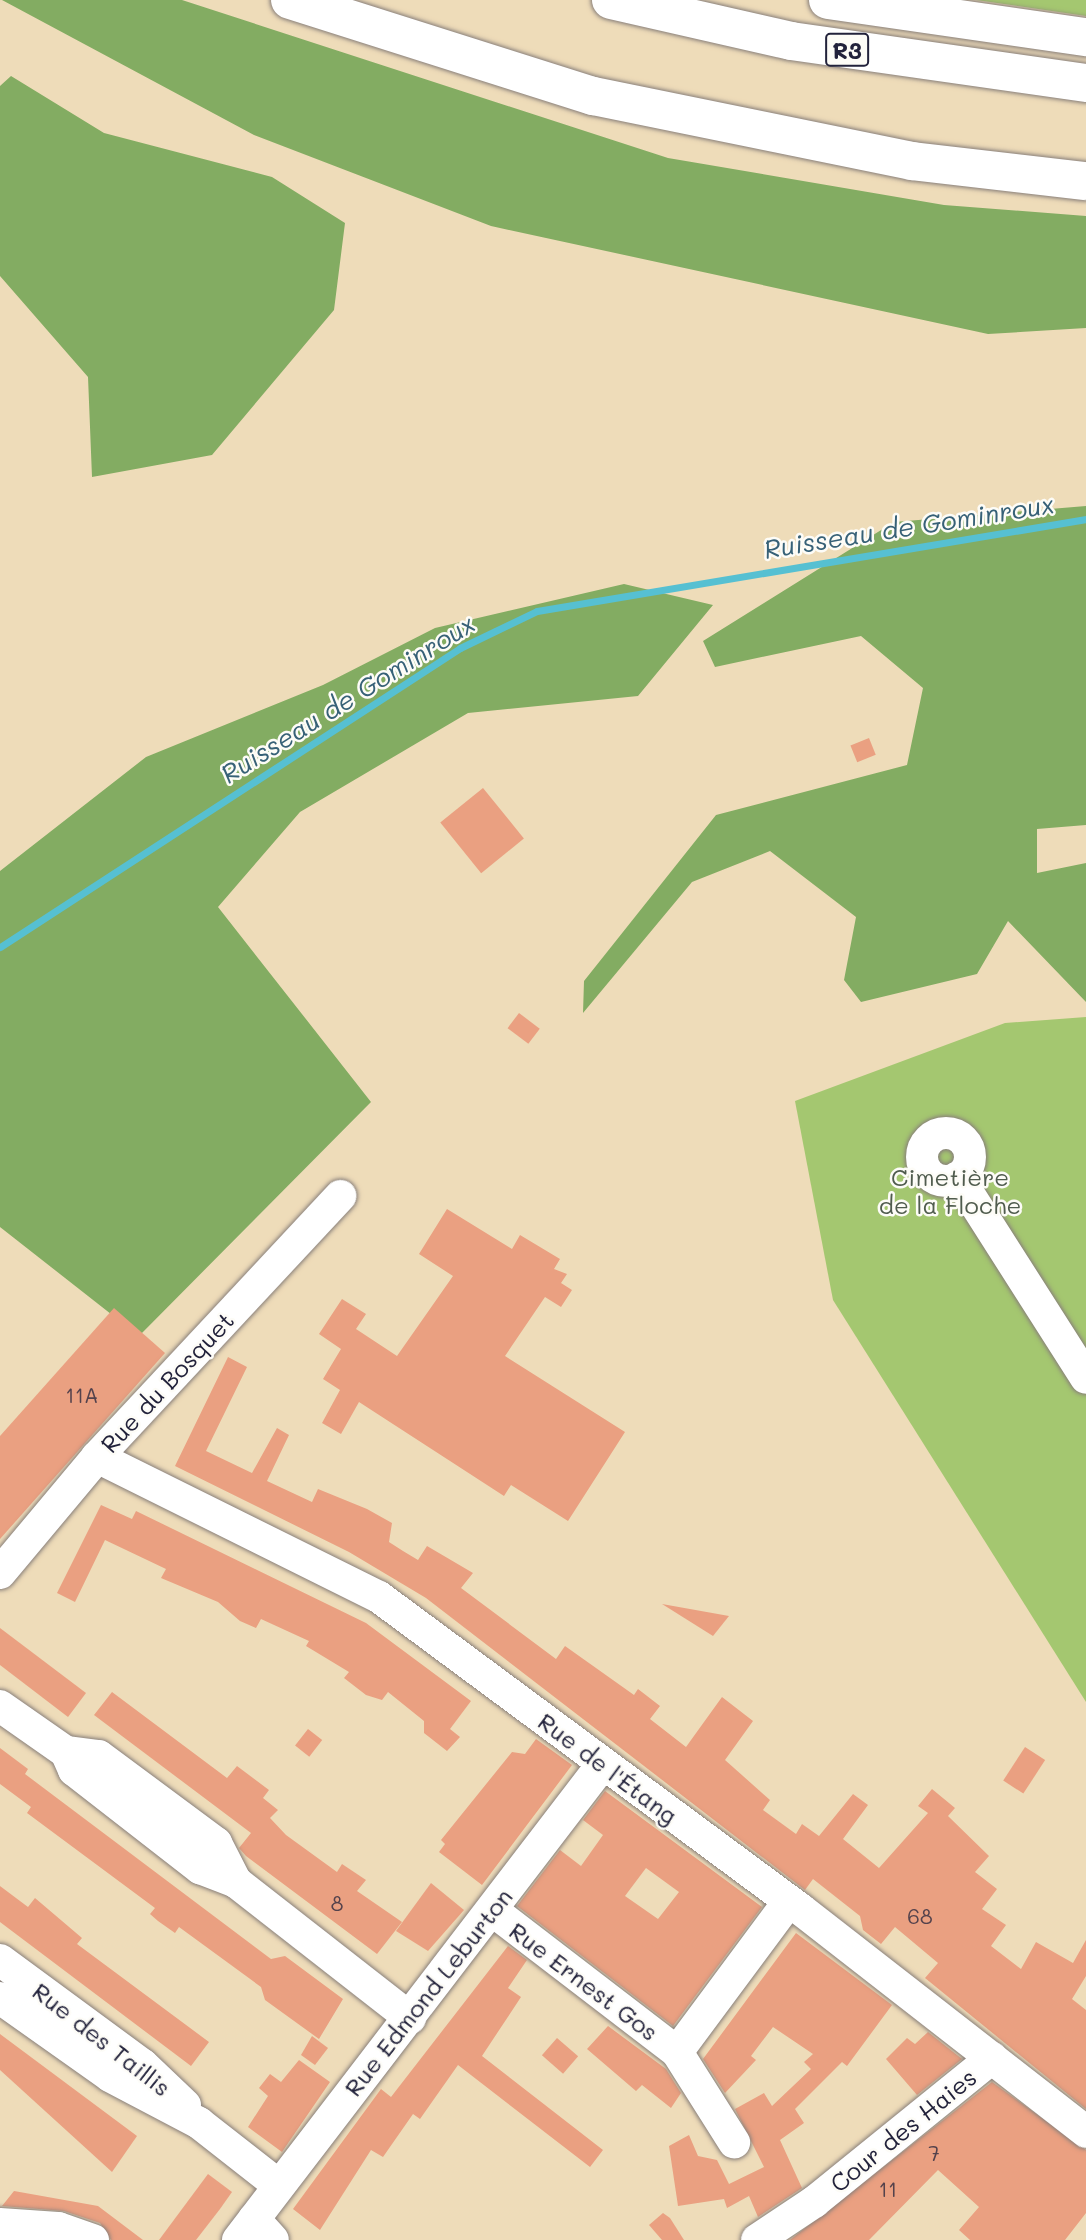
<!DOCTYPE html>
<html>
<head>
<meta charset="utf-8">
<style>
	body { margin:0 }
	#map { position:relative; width:1086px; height:2240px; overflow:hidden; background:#eedcb9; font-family:Mali,sans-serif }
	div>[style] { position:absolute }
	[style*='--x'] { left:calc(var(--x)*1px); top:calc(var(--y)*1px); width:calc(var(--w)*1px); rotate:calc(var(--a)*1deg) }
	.green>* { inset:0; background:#a4c770 }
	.forest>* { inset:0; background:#83ac62 }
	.stream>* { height:7px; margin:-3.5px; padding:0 3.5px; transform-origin:3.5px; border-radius:3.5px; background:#56c0d2 }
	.building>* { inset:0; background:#eaa081; transform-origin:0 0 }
	.roads { filter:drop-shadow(0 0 2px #887f7a) drop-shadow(0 0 2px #887f7a) }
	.minor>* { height:32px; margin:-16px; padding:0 16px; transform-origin:16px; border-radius:16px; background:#fff }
	.minor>.ring { margin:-16px; padding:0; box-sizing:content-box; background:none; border:32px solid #fff; border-radius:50% }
	.highway>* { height:38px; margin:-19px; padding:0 19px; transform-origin:19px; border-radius:19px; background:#fff }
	span { translate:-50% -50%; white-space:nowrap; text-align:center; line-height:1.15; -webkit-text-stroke:5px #fdfcf7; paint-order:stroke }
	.number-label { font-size:21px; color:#54424c }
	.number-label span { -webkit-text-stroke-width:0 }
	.shield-label span { padding:2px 5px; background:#fdfcf7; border:2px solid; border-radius:5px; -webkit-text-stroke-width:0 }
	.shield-label { font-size:23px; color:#22223b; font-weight:700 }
	.park-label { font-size:24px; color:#505c4e }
	.street-label { font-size:24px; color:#22223b }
	.water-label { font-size:26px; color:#376177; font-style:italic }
</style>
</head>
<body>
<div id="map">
	<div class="green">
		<i style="clip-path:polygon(976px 0,1086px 0,1086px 16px)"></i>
		<i style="clip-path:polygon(1086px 1017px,1086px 1702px,833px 1300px,795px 1101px,1005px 1023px)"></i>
	</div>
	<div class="forest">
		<i style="clip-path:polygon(2px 0,182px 0,668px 158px,944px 205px,1086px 216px,1086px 328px,988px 334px,491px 226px,254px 135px)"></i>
		<i style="clip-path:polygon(11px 76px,104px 133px,272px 177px,345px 223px,334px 310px,212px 455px,92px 477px,88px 377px,0 276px,0 86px)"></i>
		<i style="clip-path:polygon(1086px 506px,1086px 825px,1037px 829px,1037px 873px,1086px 863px,1086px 1002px,1008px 921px,977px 974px,861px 1002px,844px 980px,856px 917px,770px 851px,692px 882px,583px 1013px,584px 981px,716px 815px,907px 765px,923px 688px,861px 636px,715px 667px,703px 641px,894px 522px)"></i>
		<i style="clip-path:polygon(624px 584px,713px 605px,638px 696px,468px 713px,300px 812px,218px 907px,371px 1102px,139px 1336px,0 1227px,0 871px,146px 757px,323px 685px,435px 628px)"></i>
	</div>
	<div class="stream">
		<i style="--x:0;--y:947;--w:549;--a:-33.02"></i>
		<i style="--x:460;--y:648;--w:85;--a:-25.7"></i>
		<i style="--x:537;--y:611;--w:557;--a:-9.51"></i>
	</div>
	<div class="building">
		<i style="left:869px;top:738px;width:18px;height:20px;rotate:68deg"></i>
		<i style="left:483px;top:788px;width:65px;height:55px;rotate:51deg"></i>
		<i style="left:519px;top:1013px;width:26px;height:19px;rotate:37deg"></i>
		<i style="clip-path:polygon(447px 1209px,512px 1249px,520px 1235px,560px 1259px,554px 1269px,567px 1274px,561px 1283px,572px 1290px,561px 1307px,545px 1297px,505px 1356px,625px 1432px,568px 1521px,511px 1485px,504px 1496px,359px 1402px,341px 1434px,322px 1423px,340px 1390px,323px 1379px,341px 1349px,319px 1334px,342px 1299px,366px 1314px,356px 1329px,397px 1356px,453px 1276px,419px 1254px)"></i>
		<i style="clip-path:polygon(114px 1308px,165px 1353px,0 1539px,0 1436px)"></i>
		<i style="clip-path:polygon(228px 1357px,247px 1367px,206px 1451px,252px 1473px,277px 1428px,289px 1435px,267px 1481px,312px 1502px,318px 1489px,367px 1509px,392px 1523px,389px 1542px,403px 1551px,418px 1560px,427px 1546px,473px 1573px,461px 1588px,556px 1659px,565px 1646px,634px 1695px,638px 1689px,660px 1706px,650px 1719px,686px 1747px,722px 1697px,753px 1721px,725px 1760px,770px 1800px,763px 1810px,796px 1834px,802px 1824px,819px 1836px,853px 1794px,868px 1805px,843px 1839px,879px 1868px,928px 1813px,918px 1806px,932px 1789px,955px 1808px,948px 1816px,989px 1856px,975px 1872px,997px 1889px,982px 1909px,1006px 1925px,991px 1946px,1021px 1969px,1036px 1942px,1073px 1963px,1086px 1940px,1086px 1976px,1072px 1999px,1086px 2010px,1086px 2109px,925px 1978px,938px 1963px,895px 1927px,881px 1944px,863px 1930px,860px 1916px,813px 1879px,805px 1890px,426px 1598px,349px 1552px,175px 1466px)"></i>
		<i style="clip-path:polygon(101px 1505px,132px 1519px,136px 1511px,366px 1623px,471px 1701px,450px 1729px,460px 1737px,447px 1751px,424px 1733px,424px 1721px,388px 1692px,382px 1700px,366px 1695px,344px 1678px,349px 1672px,306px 1646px,309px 1641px,261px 1619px,256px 1628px,240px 1621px,218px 1602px,161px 1578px,166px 1569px,105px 1540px,75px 1602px,57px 1593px)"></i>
		<i style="clip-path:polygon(662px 1604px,729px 1616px,713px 1636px)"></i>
		<i style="clip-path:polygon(0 1628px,86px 1693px,68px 1717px,0 1665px)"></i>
		<i style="clip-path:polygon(112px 1692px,227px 1778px,237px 1766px,269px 1790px,263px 1798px,278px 1810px,270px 1818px,286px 1835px,337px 1872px,342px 1864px,366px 1880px,357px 1891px,402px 1922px,377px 1954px,246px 1856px,239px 1848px,251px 1833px,94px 1715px)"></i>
		<i style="left:308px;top:1729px;width:18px;height:21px;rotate:38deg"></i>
		<i style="clip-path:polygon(536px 1739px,572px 1765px,482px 1885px,439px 1852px,445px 1844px,441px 1840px,512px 1752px,525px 1754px)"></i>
		<i style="left:1025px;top:1747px;width:24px;height:40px;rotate:33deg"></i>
		<i style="clip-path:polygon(0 1748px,28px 1769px,25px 1774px,271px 1959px,285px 1956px,343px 1999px,319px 2039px,265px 2000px,261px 1987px,179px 1927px,175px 1933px,158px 1921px,150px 1914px,155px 1908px,27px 1813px,31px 1807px,0 1784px)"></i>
		<i style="clip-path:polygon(evenodd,605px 1791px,762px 1907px,673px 2026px,517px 1906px,560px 1850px,581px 1866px,603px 1835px,583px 1820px,605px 1791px,646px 1868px,679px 1892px,658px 1919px,625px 1896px,646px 1868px)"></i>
		<i style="clip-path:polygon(431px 1883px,464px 1910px,428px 1951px,396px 1931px)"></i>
		<i style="clip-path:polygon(0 1886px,28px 1907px,35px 1898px,82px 1938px,77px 1944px,209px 2042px,191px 2066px,0 1922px)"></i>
		<i style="clip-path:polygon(796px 1933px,892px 2005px,847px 2066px,842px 2062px,795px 2109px,804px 2123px,780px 2140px,802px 2188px,758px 2217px,749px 2196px,727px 2208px,724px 2199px,678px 2206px,669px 2146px,689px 2135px,698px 2156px,717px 2160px,729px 2184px,764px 2167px,735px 2109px,764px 2093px,772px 2106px,811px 2069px,804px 2062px,813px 2054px,773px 2027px,751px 2056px,756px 2060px,725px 2093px,703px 2059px)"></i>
		<i style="clip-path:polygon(508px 1946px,527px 1960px,508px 1988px,521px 1997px,482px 2056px,603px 2150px,590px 2167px,458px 2065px,420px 2119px,413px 2114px,383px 2157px,371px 2150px,320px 2230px,293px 2209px,381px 2089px,391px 2097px)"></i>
		<i style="clip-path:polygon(608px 2026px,666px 2069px,681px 2093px,671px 2108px,642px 2085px,636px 2091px,587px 2049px)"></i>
		<i style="clip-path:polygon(928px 2032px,962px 2059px,917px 2095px,886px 2059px,907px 2038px,915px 2044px)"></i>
		<i style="clip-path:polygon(0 2034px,137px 2136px,112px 2172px,0 2070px)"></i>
		<i style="clip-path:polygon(312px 2036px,328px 2048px,315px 2065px,301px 2055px)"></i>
		<i style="left:557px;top:2038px;width:28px;height:23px;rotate:41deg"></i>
		<i style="clip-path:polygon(299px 2060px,330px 2082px,282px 2152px,248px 2127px,268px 2096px,259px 2088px,270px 2074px,281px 2082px)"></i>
		<i style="clip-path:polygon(992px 2082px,1086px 2150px,1086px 2213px,1065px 2240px,970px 2240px,959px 2230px,979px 2207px,938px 2170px,869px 2240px,790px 2240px)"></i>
		<i style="clip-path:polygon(208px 2174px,232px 2192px,220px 2209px,196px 2240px,159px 2240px)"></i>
		<i style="clip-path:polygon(14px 2191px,98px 2206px,143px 2240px,111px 2240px,100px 2223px,64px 2211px,2px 2206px)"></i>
		<i style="clip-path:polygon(663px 2213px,670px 2218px,684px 2240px,662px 2240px,649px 2225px)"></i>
	</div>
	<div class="roads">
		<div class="minor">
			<i class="ring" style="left:922px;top:1133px;width:16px;height:16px"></i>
			<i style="--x:958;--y:1177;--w:238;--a:57.5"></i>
			<i style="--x:97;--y:1457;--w:315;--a:26.4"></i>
			<i style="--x:379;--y:1597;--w:524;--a:36.54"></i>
			<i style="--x:800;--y:1909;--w:363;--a:37.9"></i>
			<i style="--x:0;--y:1573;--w:151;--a:-50.1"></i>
			<i style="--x:97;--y:1457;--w:357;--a:-47"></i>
			<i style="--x:0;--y:1706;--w:80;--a:34.9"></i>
			<i style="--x:66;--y:1752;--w:33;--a:7"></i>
			<i style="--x:99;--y:1756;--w:146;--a:36.6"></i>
			<i style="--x:216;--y:1843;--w:44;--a:62.9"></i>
			<i style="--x:66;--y:1752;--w:20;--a:66"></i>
			<i style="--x:74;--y:1770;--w:160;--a:37.9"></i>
			<i style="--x:200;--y:1868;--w:39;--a:21"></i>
			<i style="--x:236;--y:1882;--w:221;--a:38"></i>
			<i style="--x:492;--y:1910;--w:233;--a:37.5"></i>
			<i style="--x:677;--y:2052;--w:107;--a:57.7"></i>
			<i style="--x:0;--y:1960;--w:177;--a:36.3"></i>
			<i style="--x:143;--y:2065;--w:58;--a:43.6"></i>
			<i style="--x:0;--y:1998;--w:135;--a:35.3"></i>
			<i style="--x:110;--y:2076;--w:101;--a:27.8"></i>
			<i style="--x:199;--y:2123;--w:100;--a:38.1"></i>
			<i style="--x:677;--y:2052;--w:188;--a:-53.4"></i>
			<i style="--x:254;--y:2219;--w:28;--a:48"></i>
			<i style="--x:0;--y:2224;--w:58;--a:3.9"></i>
			<i style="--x:58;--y:2228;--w:37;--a:19"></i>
			<i style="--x:238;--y:2240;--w:598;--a:-52.54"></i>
			<i style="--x:757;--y:2240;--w:69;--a:-33.7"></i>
			<i style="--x:814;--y:2202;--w:229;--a:-39"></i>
		</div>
		<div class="highway">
			<i style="--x:290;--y:0;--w:318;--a:17.6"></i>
			<i style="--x:593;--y:96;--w:326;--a:11.5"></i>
			<i style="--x:912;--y:161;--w:175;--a:6.6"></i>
			<i style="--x:611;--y:0;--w:185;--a:12.8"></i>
			<i style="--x:791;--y:41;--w:298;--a:8.1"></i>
			<i style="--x:828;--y:0;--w:261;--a:8.2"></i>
		</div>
	</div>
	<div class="number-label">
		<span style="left:82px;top:1395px">11A</span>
		<span style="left:337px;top:1903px">8</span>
		<span style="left:920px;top:1916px">68</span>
		<span style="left:934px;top:2153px">7</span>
		<span style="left:888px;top:2189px">11</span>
	</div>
	<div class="shield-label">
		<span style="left:847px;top:50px">R3</span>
	</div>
	<div class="park-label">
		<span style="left:950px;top:1191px">Cimetière<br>de la Floche</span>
	</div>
	<div class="street-label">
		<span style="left:167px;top:1382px;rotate:-47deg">Rue du Bosquet</span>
		<span style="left:608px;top:1768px;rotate:37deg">Rue de l'Étang</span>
		<span style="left:584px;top:1981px;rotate:37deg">Rue Ernest Gos</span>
		<span style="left:428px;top:1992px;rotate:-52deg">Rue Edmond Leburton</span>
		<span style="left:102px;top:2039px;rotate:38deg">Rue des Taillis</span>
		<span style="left:903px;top:2130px;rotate:-39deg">Cour des Haies</span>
	</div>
	<div class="water-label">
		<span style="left:909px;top:527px;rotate:-9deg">Ruisseau de Gominroux</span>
		<span style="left:348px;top:699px;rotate:-32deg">Ruisseau de Gominroux</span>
	</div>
</div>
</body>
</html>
